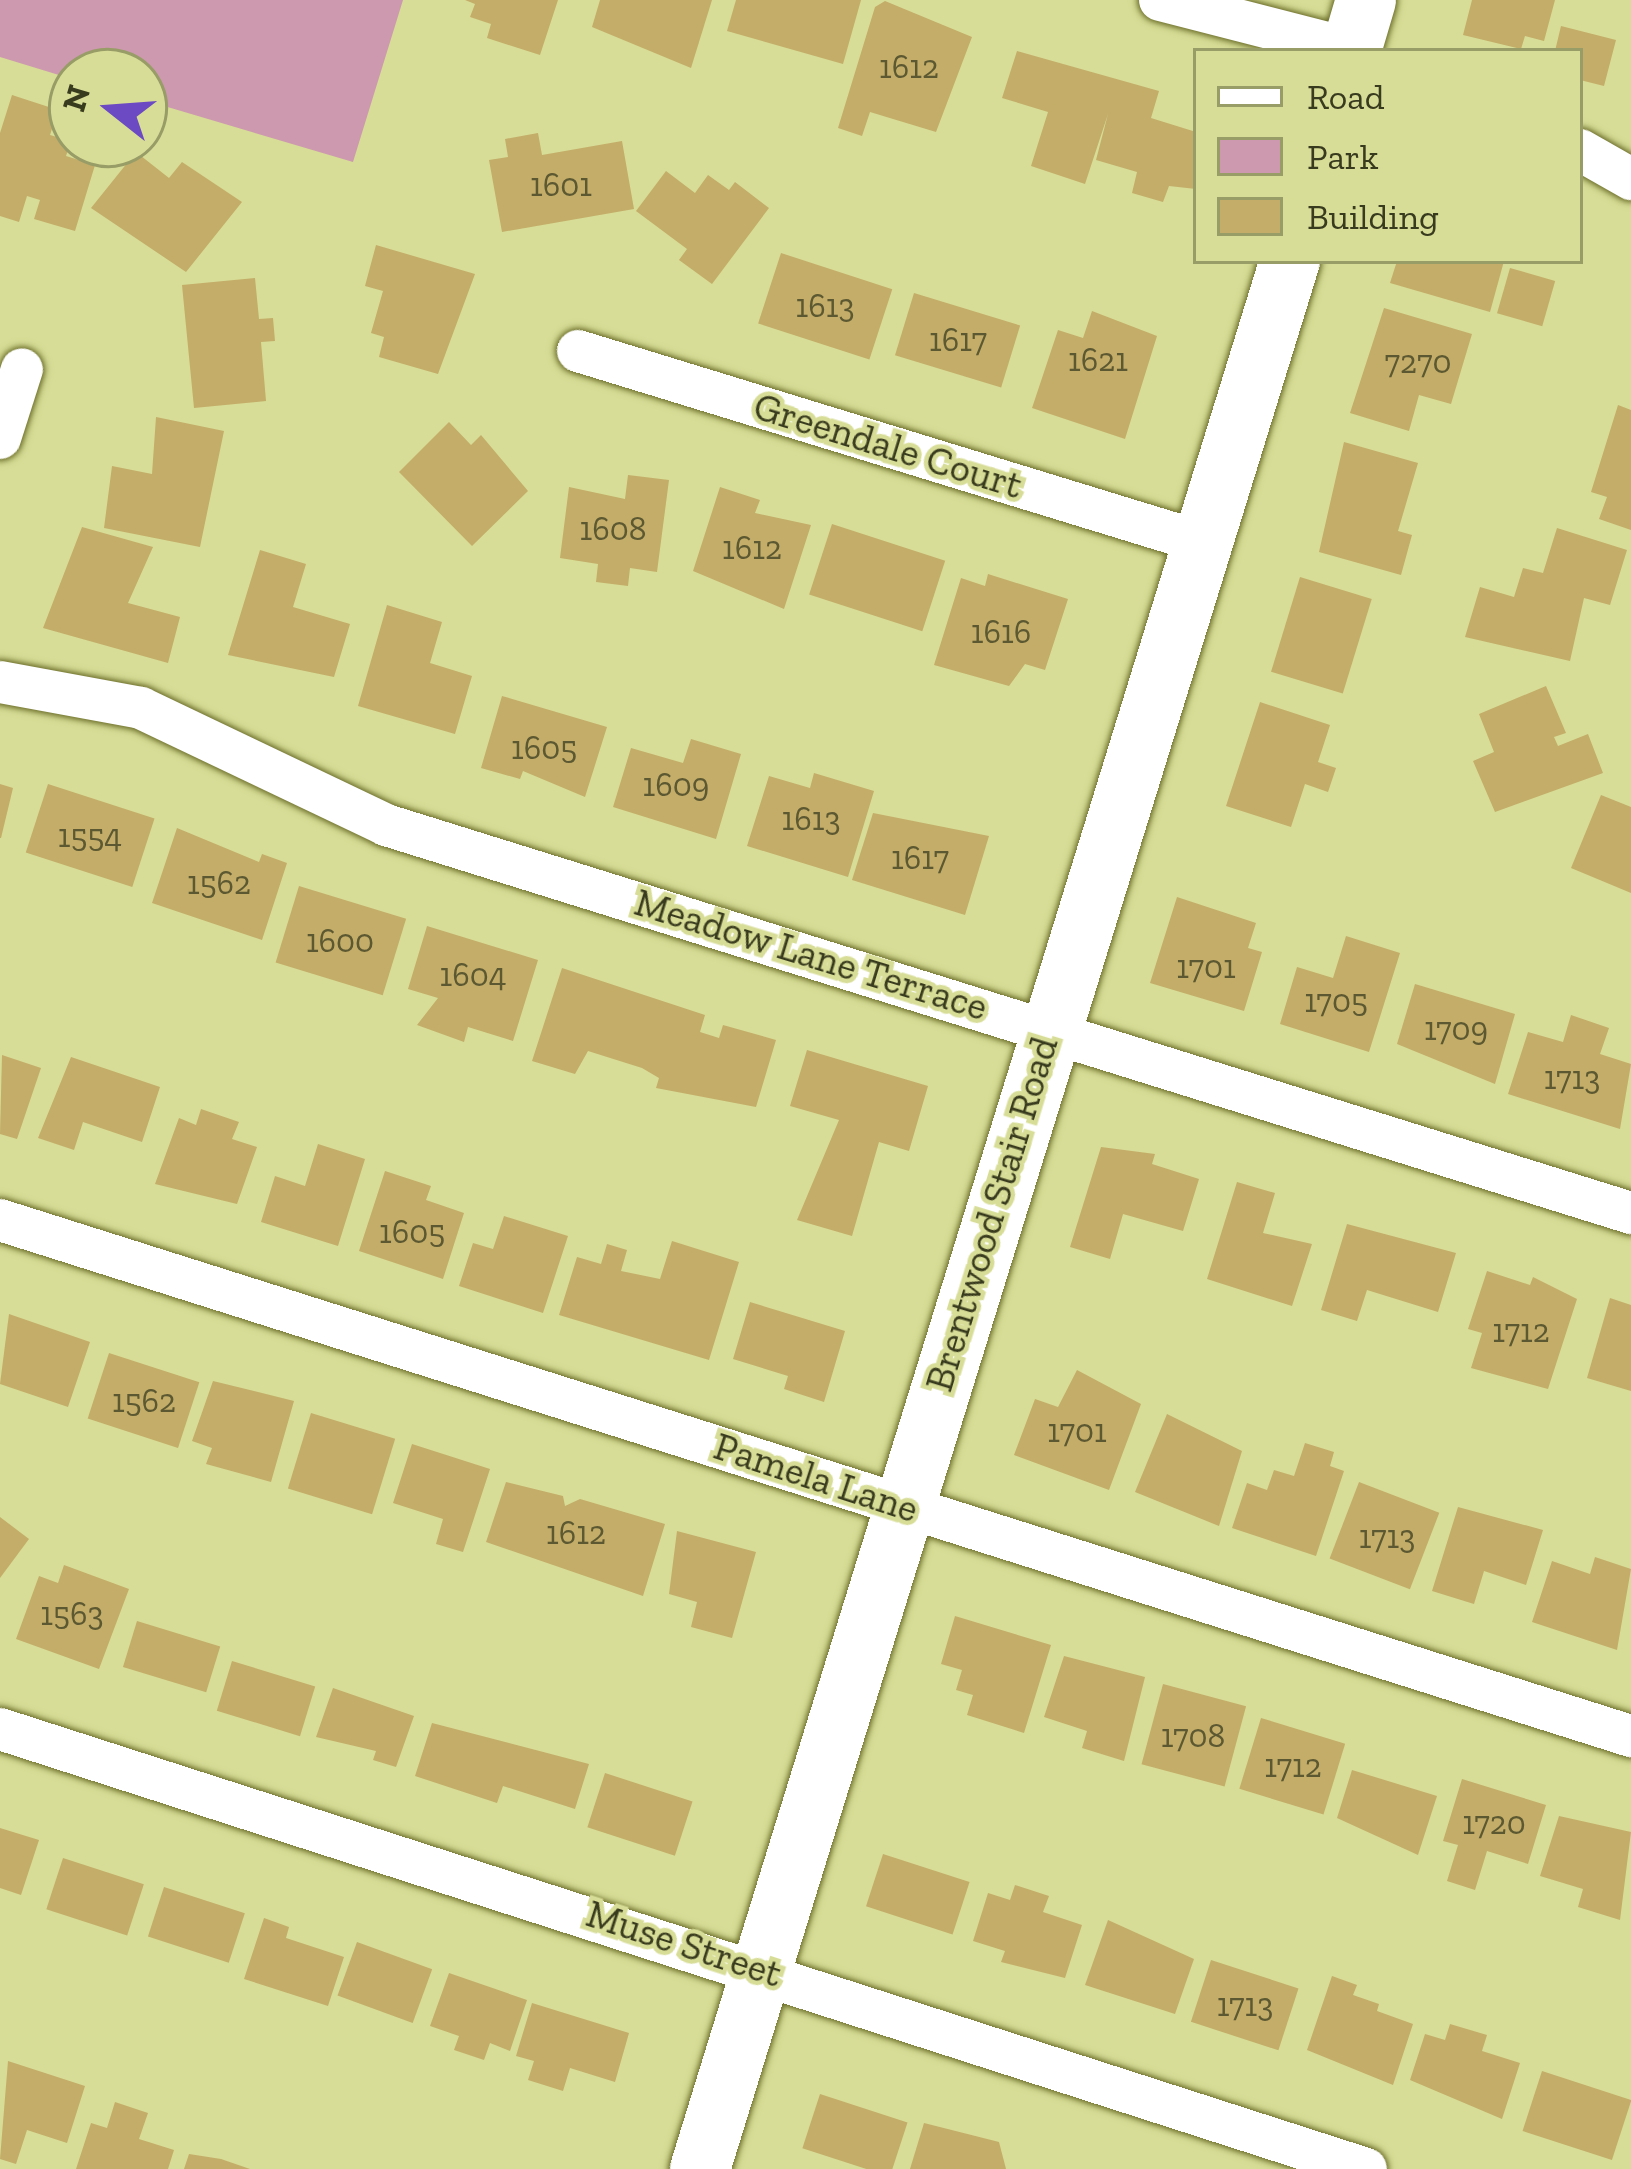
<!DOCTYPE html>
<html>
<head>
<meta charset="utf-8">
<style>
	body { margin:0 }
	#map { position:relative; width:1631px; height:2169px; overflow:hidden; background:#d7dd96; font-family:"Zilla Slab",serif }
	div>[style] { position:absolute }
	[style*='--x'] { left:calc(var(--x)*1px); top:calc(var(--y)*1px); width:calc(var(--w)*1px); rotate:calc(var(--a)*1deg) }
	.green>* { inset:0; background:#cd99af }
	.building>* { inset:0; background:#c3ad69; transform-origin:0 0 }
	.roads { filter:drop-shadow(0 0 3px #6b6e29) drop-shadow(0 0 3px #6b6e29) }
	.minor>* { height:42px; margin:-21px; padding:0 21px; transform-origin:21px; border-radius:21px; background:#fff }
	.secondary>* { height:60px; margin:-30px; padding:0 30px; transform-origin:30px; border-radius:30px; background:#fff }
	span { translate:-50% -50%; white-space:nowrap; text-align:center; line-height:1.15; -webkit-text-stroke:9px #d7dd96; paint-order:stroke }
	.number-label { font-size:33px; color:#5c5831 }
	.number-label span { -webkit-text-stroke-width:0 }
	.street-label { font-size:39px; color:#393b1e }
	.legend { position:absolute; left:1193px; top:48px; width:390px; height:216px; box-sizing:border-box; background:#d7dd96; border:3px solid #989c66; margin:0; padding:15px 21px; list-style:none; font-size:36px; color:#393b1e }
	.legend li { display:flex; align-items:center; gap:24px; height:60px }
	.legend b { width:60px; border:3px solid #989c66 }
	.north { position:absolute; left:48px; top:48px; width:120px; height:120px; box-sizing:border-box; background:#d7dd96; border:3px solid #989c66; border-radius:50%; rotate:287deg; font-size:33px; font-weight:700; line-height:48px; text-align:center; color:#393b1e }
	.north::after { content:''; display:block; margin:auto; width:42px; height:54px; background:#6c4ac3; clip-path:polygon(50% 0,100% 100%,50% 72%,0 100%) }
</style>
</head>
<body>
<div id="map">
	<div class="green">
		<i style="clip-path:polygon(0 0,403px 0,353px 162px,144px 100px,144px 72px,72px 79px,0 57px)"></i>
	</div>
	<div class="building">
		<i style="clip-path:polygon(465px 0,558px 0,540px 55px,487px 38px,491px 24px,470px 17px,475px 4px)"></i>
		<i style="clip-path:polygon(600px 0,712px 0,691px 68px,592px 27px)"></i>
		<i style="clip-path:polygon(736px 0,861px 0,843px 64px,727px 31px)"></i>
		<i style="clip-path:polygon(1472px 0,1555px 0,1544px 41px,1525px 36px,1521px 49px,1463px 35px)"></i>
		<i style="clip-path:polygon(885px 1px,972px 37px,936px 132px,870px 112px,862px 136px,838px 128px,875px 7px)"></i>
		<i style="clip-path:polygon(1561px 26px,1616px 40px,1604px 86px,1580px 80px,1580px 51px,1555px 51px)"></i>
		<i style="clip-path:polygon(1017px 51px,1159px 91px,1151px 118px,1196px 132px,1196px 189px,1169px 186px,1163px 202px,1132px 193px,1137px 172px,1096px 160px,1108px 114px,1085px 184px,1031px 166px,1048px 112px,1002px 98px)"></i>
		<i style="clip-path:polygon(12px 95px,58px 110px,50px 135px,71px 141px,66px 156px,95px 165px,75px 231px,34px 219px,40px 200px,27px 196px,19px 222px,0 216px,0 133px)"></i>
		<i style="clip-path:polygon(538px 133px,542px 155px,622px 141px,634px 209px,502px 232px,489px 160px,508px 157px,505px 139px)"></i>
		<i style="clip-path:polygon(136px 152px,169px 178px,182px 162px,242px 202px,186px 272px,91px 208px)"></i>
		<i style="clip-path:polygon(666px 171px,695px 193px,708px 175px,729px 190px,735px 182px,769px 208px,712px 284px,679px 260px,687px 249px,636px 211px)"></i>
		<i style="clip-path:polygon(376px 245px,475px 274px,438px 374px,379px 357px,384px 337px,371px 333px,383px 291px,365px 286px)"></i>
		<i style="left:781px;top:253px;width:117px;height:74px;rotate:18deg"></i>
		<i style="clip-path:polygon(1397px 261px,1504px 261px,1490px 312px,1390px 283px)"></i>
		<i style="left:1510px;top:268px;width:47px;height:47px;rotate:16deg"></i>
		<i style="clip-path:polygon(255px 278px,259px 319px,273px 318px,275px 341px,261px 342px,266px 401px,194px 408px,182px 285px)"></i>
		<i style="left:914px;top:293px;width:111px;height:65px;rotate:17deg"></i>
		<i style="clip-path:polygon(1384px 308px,1472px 334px,1451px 404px,1419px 395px,1409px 431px,1350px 413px)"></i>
		<i style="clip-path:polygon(1092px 311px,1157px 336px,1125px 439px,1032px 408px,1058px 330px,1083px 338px)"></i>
		<i style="clip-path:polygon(1618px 405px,1631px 410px,1631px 530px,1599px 519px,1607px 497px,1591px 492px)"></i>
		<i style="clip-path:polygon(156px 417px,224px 431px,200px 547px,104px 528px,112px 466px,152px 474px)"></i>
		<i style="clip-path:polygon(449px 422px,471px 445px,481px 435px,528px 491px,472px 546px,399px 472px)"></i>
		<i style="clip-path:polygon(1344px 442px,1418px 463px,1398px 531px,1412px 535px,1401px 575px,1319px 552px)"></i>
		<i style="clip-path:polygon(628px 475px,669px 480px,657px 572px,630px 568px,628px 586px,596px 582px,598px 564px,560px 558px,569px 487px,625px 499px)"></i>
		<i style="clip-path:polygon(720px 487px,760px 500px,755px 513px,811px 525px,784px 609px,693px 571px)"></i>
		<i style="left:832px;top:524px;width:119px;height:74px;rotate:18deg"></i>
		<i style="clip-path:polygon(82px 527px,153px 547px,128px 603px,180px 617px,168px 663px,43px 628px)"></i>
		<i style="clip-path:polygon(1557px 528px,1627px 550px,1610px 605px,1584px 598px,1570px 661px,1465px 637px,1480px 587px,1514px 597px,1523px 568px,1543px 573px)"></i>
		<i style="clip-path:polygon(260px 550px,306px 564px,293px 607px,350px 624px,334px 677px,228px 655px)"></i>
		<i style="clip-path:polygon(988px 574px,1068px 599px,1045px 670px,1025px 664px,1009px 686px,934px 665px,961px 578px,985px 586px)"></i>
		<i style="left:1300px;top:577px;width:75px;height:99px;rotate:17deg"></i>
		<i style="clip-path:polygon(387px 605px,442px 622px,430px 663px,472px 676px,455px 734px,358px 706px)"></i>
		<i style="clip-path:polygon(1546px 686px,1566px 733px,1554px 737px,1558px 746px,1588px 734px,1603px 773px,1495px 812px,1473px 761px,1494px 752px,1479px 714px)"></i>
		<i style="clip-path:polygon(502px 696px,607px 727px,585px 797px,523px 771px,520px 779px,481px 768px)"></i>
		<i style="clip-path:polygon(1260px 702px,1330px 725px,1318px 762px,1336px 768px,1328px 792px,1305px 784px,1291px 827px,1226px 806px)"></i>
		<i style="clip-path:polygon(691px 739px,741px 754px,716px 839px,613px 807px,631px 748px,683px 763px)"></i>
		<i style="clip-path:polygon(814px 773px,874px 791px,848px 877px,747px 846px,769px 776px,810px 788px)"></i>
		<i style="clip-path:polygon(0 784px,13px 788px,1px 838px,0 838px)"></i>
		<i style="left:48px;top:784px;width:112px;height:72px;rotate:18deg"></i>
		<i style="clip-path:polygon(1601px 795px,1631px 807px,1631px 893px,1571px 868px)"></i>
		<i style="clip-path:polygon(873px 813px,989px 836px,965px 915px,852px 880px)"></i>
		<i style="clip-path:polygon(177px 828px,259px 862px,262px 854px,287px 863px,262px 940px,152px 903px)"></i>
		<i style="left:299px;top:886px;width:112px;height:80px;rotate:17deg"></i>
		<i style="clip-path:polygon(1177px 897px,1256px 923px,1248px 948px,1262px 952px,1244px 1011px,1150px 983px)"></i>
		<i style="clip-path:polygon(427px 926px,538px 960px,513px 1041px,468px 1027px,464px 1042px,417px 1025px,438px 998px,408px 989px)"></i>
		<i style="clip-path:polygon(1346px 936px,1400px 953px,1369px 1052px,1280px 1024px,1297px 967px,1333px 978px)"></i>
		<i style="clip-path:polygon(562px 968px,705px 1015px,700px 1032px,719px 1038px,723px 1025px,776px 1040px,756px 1107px,656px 1088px,659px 1078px,642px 1068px,588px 1051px,575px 1074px,532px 1061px)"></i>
		<i style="clip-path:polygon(1415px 984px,1515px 1014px,1495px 1084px,1397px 1044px)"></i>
		<i style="clip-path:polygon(1571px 1015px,1609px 1028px,1600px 1054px,1631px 1064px,1620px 1129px,1508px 1094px,1528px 1032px,1563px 1042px)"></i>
		<i style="clip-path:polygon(807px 1050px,928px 1086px,909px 1151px,879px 1142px,852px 1236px,797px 1220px,839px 1120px,790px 1106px)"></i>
		<i style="clip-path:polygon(2px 1055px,41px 1068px,17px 1139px,0 1134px)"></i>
		<i style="clip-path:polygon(71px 1057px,160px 1087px,142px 1142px,83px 1122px,74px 1150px,38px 1138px)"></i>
		<i style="clip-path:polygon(201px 1109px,239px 1122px,232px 1139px,257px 1147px,237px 1204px,155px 1184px,179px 1118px,196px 1125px)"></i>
		<i style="clip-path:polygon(318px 1144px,365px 1159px,338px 1246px,261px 1222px,275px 1176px,305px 1186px)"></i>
		<i style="clip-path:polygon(1101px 1147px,1155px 1154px,1152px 1164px,1199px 1179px,1183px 1231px,1123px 1214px,1110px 1259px,1070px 1247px)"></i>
		<i style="clip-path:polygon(385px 1171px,431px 1186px,426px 1200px,464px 1213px,443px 1279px,359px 1251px)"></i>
		<i style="clip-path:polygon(1237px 1182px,1275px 1193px,1263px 1233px,1312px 1244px,1292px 1306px,1207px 1279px)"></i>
		<i style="clip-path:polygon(504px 1216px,568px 1236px,543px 1313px,459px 1286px,473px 1243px,493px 1249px)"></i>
		<i style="clip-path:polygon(1347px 1224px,1456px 1253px,1438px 1312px,1367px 1290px,1357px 1321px,1321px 1310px)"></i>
		<i style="clip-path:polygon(672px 1241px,739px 1262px,709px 1360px,559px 1315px,577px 1257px,601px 1264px,607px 1244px,627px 1250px,621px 1271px,660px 1279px)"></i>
		<i style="clip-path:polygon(1487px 1271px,1530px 1285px,1533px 1277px,1577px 1299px,1548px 1389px,1471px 1368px,1482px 1333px,1468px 1329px)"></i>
		<i style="clip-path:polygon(1610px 1298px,1631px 1305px,1631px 1391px,1587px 1378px)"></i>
		<i style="clip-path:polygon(750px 1302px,845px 1331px,824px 1402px,784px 1389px,788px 1376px,733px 1359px)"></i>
		<i style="clip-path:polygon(9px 1314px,90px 1342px,68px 1407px,0 1384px)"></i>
		<i style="left:109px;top:1353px;width:95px;height:69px;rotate:18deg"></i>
		<i style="clip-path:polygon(1077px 1370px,1141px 1404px,1109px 1490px,1014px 1455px,1035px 1399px,1058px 1407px)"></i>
		<i style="clip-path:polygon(213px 1381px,294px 1401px,271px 1482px,206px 1464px,212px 1448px,192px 1441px)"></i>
		<i style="left:311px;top:1413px;width:88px;height:79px;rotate:17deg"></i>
		<i style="clip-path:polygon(1167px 1414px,1242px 1451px,1219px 1526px,1135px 1492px)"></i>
		<i style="clip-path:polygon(1305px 1443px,1334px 1452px,1330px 1466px,1344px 1471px,1316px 1556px,1232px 1528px,1247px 1483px,1267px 1490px,1274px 1470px,1294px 1476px)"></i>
		<i style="clip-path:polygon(412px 1444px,490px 1469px,463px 1552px,436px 1544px,443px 1519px,393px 1503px)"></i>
		<i style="clip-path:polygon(506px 1482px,563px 1496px,565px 1506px,580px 1499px,665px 1524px,643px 1596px,486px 1542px)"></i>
		<i style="left:1359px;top:1482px;width:86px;height:82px;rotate:21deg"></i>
		<i style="clip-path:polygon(1458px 1507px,1543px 1530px,1526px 1585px,1484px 1571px,1474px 1604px,1432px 1591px)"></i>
		<i style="clip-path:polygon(0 1517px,29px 1539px,0 1578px)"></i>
		<i style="clip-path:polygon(677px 1531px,756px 1552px,732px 1638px,691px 1627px,697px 1602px,669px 1594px)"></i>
		<i style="clip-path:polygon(1595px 1557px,1631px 1569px,1617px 1650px,1532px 1622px,1552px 1561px,1590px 1574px)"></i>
		<i style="clip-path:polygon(64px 1565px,129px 1589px,99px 1669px,16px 1639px,39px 1576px,58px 1583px)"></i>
		<i style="clip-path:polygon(955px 1616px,1051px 1645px,1024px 1733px,967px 1715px,973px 1695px,956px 1690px,962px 1670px,941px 1664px)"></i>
		<i style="left:137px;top:1621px;width:87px;height:48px;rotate:17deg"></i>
		<i style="clip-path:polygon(1064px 1656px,1145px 1677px,1124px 1761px,1082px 1748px,1087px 1731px,1044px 1717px)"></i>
		<i style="left:232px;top:1661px;width:87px;height:52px;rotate:17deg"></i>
		<i style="left:1163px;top:1684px;width:86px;height:83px;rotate:15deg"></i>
		<i style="clip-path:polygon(333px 1688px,414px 1716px,396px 1767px,373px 1760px,376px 1751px,316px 1737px)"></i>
		<i style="left:1261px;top:1718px;width:88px;height:74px;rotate:17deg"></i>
		<i style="clip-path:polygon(432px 1723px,589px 1764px,575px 1809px,503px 1786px,497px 1803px,415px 1776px)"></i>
		<i style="clip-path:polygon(1352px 1770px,1437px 1796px,1418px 1855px,1337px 1818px)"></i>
		<i style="left:605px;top:1773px;width:92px;height:57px;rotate:18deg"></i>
		<i style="clip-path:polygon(1462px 1779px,1546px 1805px,1528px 1864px,1487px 1851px,1475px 1890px,1447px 1881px,1458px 1845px,1443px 1841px)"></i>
		<i style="clip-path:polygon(1559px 1816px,1631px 1832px,1620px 1920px,1578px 1907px,1583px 1889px,1540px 1876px)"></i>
		<i style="clip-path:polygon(0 1828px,39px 1840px,21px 1895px,0 1888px)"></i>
		<i style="left:883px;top:1854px;width:91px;height:55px;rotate:18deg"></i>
		<i style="left:63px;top:1858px;width:85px;height:54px;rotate:18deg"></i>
		<i style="clip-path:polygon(1015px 1885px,1049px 1896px,1043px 1912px,1082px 1925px,1065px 1978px,1001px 1962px,1005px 1951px,973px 1941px,988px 1893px,1010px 1900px)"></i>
		<i style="left:164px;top:1887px;width:85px;height:52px;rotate:18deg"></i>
		<i style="clip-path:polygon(264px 1918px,289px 1927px,286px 1938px,344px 1957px,328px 2006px,244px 1979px)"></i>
		<i style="clip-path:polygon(1108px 1920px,1194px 1959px,1175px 2014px,1085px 1985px)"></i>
		<i style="left:357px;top:1942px;width:80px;height:57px;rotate:20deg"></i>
		<i style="left:1211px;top:1960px;width:92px;height:65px;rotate:18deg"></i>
		<i style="clip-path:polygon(449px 1973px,527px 2000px,510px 2051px,490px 2043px,484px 2060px,454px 2050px,459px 2036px,430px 2026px)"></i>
		<i style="clip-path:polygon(1332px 1976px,1357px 1985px,1353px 1995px,1379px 2004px,1377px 2011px,1413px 2024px,1393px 2085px,1307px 2050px)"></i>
		<i style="clip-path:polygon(532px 2003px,629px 2033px,615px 2082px,570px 2068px,563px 2091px,528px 2080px,534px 2061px,516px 2056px)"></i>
		<i style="clip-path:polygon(1450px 2024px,1487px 2035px,1482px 2051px,1520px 2063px,1502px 2119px,1410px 2080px,1425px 2034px,1445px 2040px)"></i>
		<i style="clip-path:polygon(8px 2061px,85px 2086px,67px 2143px,27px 2130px,16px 2164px,0 2159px)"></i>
		<i style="left:1542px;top:2071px;width:94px;height:63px;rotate:18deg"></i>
		<i style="left:820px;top:2094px;width:92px;height:57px;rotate:18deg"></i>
		<i style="clip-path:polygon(115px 2102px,148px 2113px,139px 2139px,174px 2150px,168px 2169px,76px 2169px,91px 2123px,107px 2128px)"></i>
		<i style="clip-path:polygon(924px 2123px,999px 2142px,1006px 2169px,910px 2169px)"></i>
		<i style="clip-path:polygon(189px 2154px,221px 2159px,250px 2169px,184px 2169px)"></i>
	</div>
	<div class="roads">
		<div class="minor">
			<i style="--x:1160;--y:0;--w:204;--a:14.4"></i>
			<i style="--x:1580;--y:150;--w:59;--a:29.6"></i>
			<i style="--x:578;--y:351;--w:648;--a:17.04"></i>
			<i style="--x:0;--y:438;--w:72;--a:-72.3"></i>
			<i style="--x:0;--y:682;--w:143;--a:10.4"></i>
			<i style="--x:141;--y:708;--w:272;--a:25.5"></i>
			<i style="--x:386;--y:825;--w:1304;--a:17.31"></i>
			<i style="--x:0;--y:1220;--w:1711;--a:17.56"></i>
			<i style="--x:0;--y:1729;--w:1435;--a:17.85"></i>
		</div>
		<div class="secondary">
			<i style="--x:1351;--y:51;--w:53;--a:-73.6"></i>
			<i style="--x:700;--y:2169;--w:1997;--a:-72.82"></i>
		</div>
	</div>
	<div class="number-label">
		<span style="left:909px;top:67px">1612</span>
		<span style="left:561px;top:185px">1601</span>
		<span style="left:825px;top:306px">1613</span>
		<span style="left:958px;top:340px">1617</span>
		<span style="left:1098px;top:360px">1621</span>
		<span style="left:1418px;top:362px">7270</span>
		<span style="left:613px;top:529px">1608</span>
		<span style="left:752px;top:548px">1612</span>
		<span style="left:1001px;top:632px">1616</span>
		<span style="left:544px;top:748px">1605</span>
		<span style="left:676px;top:785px">1609</span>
		<span style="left:811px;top:819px">1613</span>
		<span style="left:90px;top:836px">1554</span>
		<span style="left:920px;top:858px">1617</span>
		<span style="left:219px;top:883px">1562</span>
		<span style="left:340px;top:941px">1600</span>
		<span style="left:1206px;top:967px">1701</span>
		<span style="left:473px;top:975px">1604</span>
		<span style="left:1336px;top:1001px">1705</span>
		<span style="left:1456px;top:1029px">1709</span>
		<span style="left:1572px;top:1078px">1713</span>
		<span style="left:412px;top:1232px">1605</span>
		<span style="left:1521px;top:1331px">1712</span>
		<span style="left:144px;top:1401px">1562</span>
		<span style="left:1077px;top:1431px">1701</span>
		<span style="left:576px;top:1533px">1612</span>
		<span style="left:1387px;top:1537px">1713</span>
		<span style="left:72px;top:1614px">1563</span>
		<span style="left:1193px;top:1736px">1708</span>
		<span style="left:1293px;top:1766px">1712</span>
		<span style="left:1494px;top:1823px">1720</span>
		<span style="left:1245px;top:2005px">1713</span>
	</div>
	<div class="street-label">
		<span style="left:888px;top:446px;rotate:17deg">Greendale Court</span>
		<span style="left:811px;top:955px;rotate:17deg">Meadow Lane Terrace</span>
		<span style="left:992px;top:1214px;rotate:-73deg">Brentwood Stair Road</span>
		<span style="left:816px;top:1478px;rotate:18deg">Pamela Lane</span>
		<span style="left:684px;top:1944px;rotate:18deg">Muse Street</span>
	</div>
	<ul class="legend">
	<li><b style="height:15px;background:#fff"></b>Road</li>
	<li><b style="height:33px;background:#cd99af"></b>Park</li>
	<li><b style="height:33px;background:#c3ad69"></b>Building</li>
	</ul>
	<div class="north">N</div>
</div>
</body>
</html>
